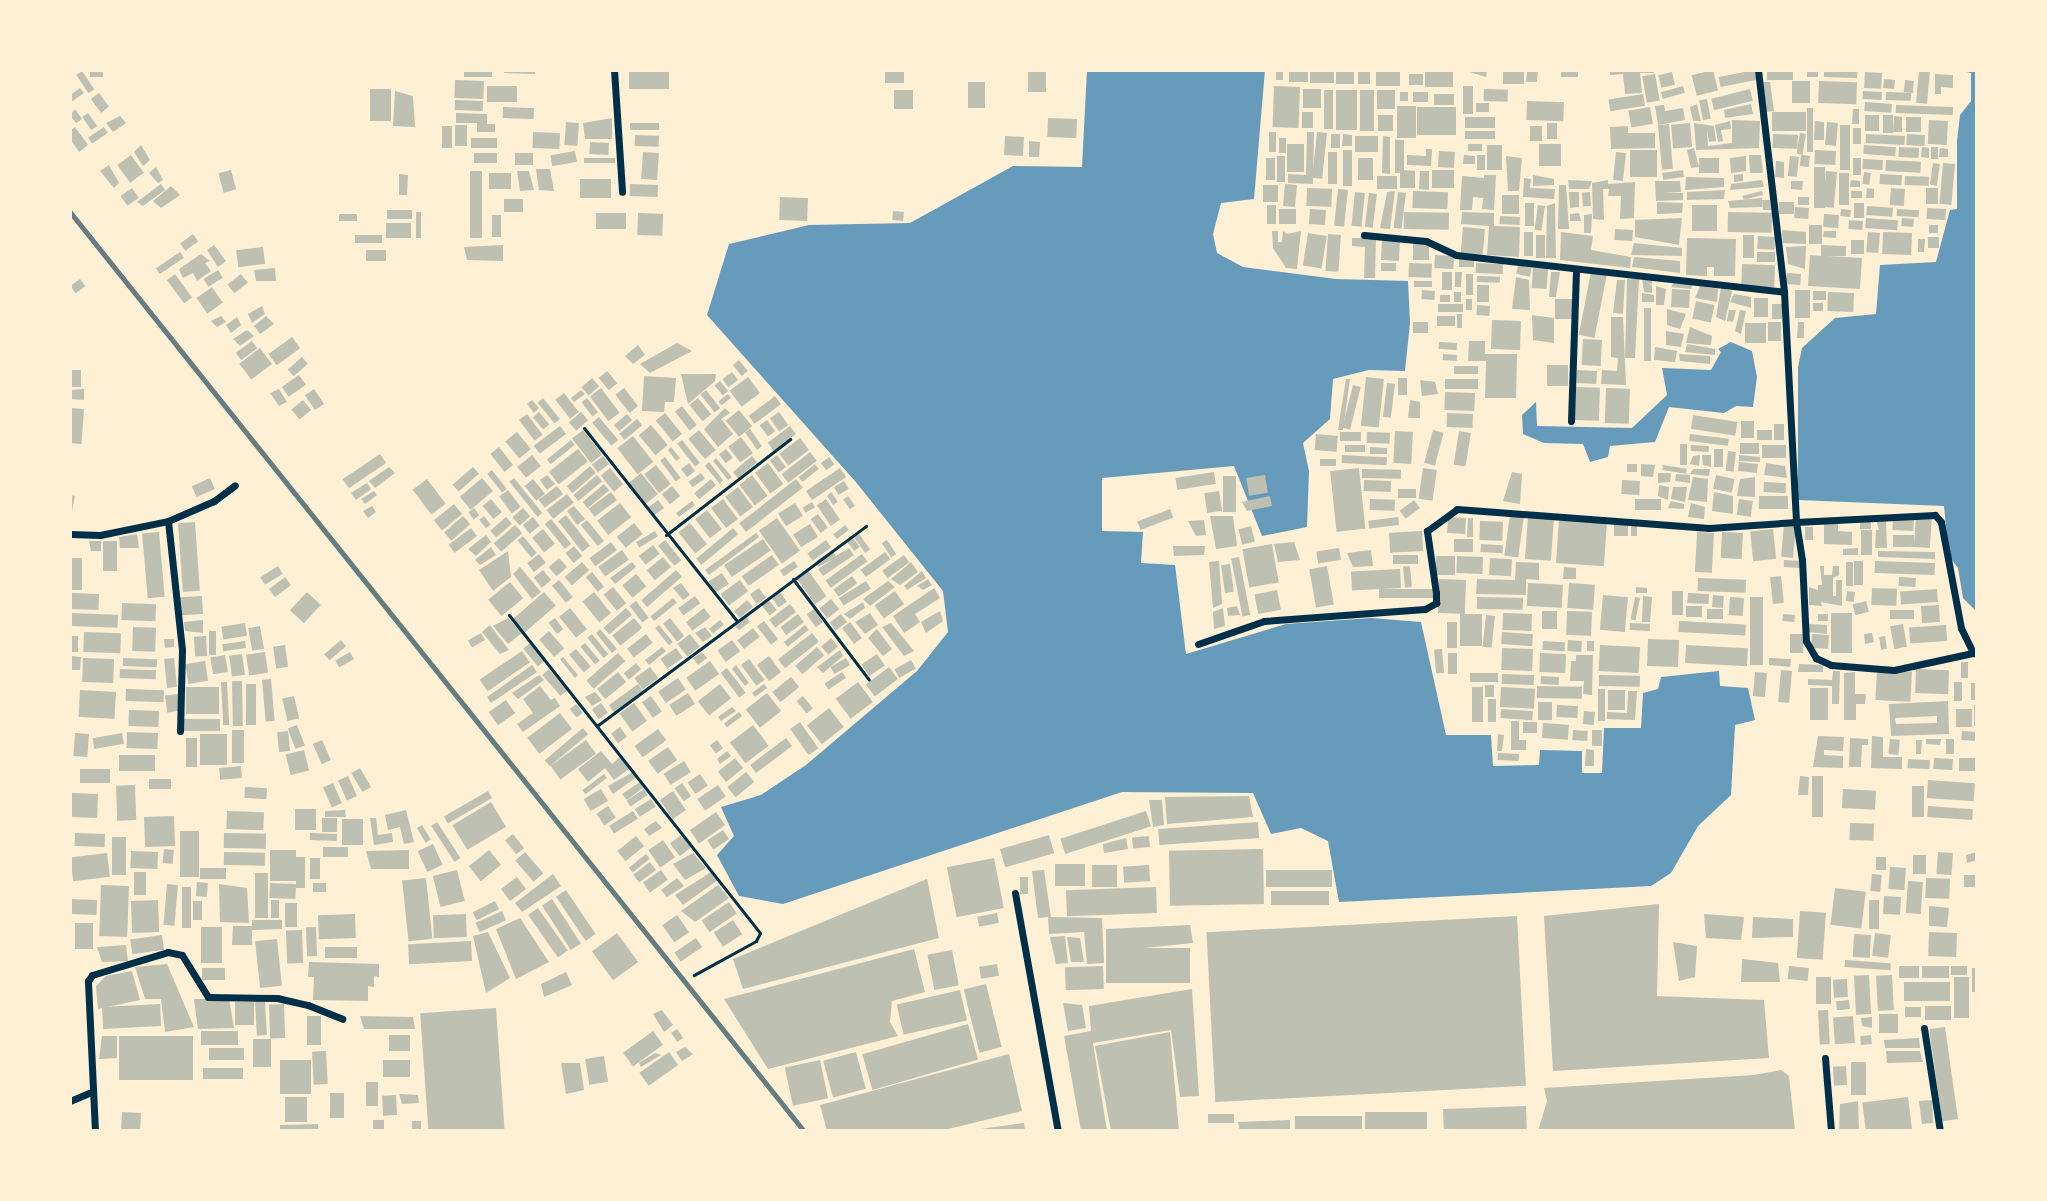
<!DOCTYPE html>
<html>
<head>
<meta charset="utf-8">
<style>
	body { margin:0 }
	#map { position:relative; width:2047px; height:1201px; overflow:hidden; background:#fdf0d5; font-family:Figtree,sans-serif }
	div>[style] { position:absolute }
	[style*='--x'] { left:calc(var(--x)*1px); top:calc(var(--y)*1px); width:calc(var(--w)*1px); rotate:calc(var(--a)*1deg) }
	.water>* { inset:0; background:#669bbc }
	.building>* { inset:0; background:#bec0b2; transform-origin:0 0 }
	.path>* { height:3px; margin:-1.5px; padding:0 1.5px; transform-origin:1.5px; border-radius:1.5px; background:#003049 }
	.minor>* { height:7px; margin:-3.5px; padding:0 3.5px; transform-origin:3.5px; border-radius:3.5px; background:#003049 }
	.rail>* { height:5px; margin:-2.5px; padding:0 2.5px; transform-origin:2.5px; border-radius:2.5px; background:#657d81 }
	span { translate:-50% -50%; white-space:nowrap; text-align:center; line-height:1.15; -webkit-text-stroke:6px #fdf0d5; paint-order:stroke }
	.frame { position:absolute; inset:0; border:72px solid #fdf0d5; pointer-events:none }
</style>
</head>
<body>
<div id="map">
	<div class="water">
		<i style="clip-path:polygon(1087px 70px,1265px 70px,1254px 199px,1221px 203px,1213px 234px,1217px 253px,1243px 267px,1336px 279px,1408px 281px,1410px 323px,1405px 371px,1369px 370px,1333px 379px,1330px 419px,1303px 443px,1309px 471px,1307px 527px,1262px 536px,1234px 466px,1102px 478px,1102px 531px,1143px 532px,1141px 563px,1175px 565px,1186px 654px,1286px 624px,1371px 618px,1421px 622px,1446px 735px,1491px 735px,1493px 766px,1539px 765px,1540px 750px,1582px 751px,1582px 773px,1602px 773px,1604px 728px,1641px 728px,1643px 693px,1658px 689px,1661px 677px,1719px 671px,1720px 686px,1748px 688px,1755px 720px,1735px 725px,1731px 795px,1698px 826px,1671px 873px,1651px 886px,1339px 902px,1328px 841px,1301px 828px,1271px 834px,1253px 793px,1122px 792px,783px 904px,739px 896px,717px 855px,734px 836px,721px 807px,761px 795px,806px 765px,917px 671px,948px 632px,943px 591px,855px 481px,707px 315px,729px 244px,809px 225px,910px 223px,1013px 166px,1082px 167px)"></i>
		<i style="clip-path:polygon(1957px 70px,1977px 70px,1977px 612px,1963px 598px,1958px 568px,1949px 556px,1944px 506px,1798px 500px,1798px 367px,1802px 348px,1835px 318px,1876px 314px,1880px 265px,1936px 262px,1950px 210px,1957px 209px,1957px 141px,1960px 115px,1971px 101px,1971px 73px)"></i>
		<i style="clip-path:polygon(1731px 342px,1752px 351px,1757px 377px,1753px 407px,1736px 406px,1724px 413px,1669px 407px,1655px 442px,1610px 446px,1608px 457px,1590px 462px,1583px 444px,1544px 443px,1523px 434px,1522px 415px,1536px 402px,1537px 426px,1632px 428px,1667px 395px,1662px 368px,1711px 370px,1721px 352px,1718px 349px)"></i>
	</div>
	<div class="building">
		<i style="left:90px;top:70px;width:13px;height:7px"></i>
		<i style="left:464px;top:70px;width:28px;height:7px"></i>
		<i style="clip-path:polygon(504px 70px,535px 70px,535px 74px,504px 73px)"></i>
		<i style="left:629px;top:70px;width:40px;height:19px"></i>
		<i style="left:885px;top:70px;width:19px;height:13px"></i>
		<i style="left:1028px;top:70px;width:18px;height:22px"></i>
		<i style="left:1276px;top:70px;width:7px;height:10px"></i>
		<i style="left:1289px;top:70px;width:19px;height:12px"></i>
		<i style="left:1310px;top:70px;width:24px;height:13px"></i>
		<i style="left:1336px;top:70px;width:18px;height:14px"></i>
		<i style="left:1358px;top:70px;width:12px;height:14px"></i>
		<i style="left:1425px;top:70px;width:28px;height:17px"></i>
		<i style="clip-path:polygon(1463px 70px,1487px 70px,1486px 77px)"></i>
		<i style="left:1503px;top:70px;width:21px;height:14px"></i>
		<i style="clip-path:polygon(1527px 70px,1538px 70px,1537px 82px,1526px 82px)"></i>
		<i style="left:1561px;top:70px;width:17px;height:7px"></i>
		<i style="clip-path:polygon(1610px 70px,1654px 70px,1654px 73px,1640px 73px,1642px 93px,1625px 94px,1623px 74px,1610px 75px)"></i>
		<i style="left:1713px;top:70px;width:21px;height:22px;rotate:76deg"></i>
		<i style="left:1755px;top:70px;width:10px;height:37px;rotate:79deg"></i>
		<i style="left:1807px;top:70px;width:11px;height:7px"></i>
		<i style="clip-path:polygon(1824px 70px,1858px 70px,1857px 78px,1824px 77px)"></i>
		<i style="left:1919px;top:70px;width:11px;height:33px;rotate:5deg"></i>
		<i style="left:82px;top:71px;width:22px;height:7px;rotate:56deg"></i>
		<i style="left:1376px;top:71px;width:24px;height:15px"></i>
		<i style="left:1672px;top:72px;width:13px;height:14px;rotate:77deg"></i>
		<i style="left:1793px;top:72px;width:8px;height:26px;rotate:90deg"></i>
		<i style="left:1865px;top:72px;width:17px;height:16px;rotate:3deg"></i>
		<i style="left:1409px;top:74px;width:14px;height:11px"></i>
		<i style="left:1655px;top:74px;width:27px;height:13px;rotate:80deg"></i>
		<i style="clip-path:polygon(1935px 74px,1953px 75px,1953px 88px,1941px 87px,1941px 94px,1935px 94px)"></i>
		<i style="left:1884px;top:79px;width:11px;height:9px;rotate:5deg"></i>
		<i style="left:455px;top:80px;width:29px;height:18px;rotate:2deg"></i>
		<i style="left:1905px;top:80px;width:9px;height:12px;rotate:6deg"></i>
		<i style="left:1792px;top:81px;width:18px;height:22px"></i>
		<i style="left:1819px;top:81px;width:38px;height:22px;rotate:2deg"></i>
		<i style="left:968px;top:82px;width:17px;height:26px"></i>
		<i style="clip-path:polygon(1763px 82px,1770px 82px,1774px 111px,1766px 112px)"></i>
		<i style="left:487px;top:86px;width:30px;height:16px"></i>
		<i style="left:1274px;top:86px;width:26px;height:41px;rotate:2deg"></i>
		<i style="left:1463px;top:86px;width:10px;height:28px"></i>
		<i style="left:1683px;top:86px;width:7px;height:23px;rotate:74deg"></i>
		<i style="clip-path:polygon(80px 88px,84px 93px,70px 103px,70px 95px)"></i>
		<i style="left:370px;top:89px;width:21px;height:32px"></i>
		<i style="left:1303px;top:89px;width:18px;height:19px"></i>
		<i style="left:1484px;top:89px;width:24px;height:12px;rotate:2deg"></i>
		<i style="left:1750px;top:89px;width:12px;height:40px;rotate:76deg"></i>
		<i style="left:894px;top:90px;width:19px;height:19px"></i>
		<i style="left:1324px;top:90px;width:9px;height:39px"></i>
		<i style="left:1336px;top:90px;width:21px;height:40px"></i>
		<i style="left:1360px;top:90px;width:14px;height:41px"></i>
		<i style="left:1377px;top:90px;width:18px;height:19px"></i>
		<i style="clip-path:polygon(395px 91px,413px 96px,415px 127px,393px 126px)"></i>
		<i style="left:1863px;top:91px;width:19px;height:8px;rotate:3deg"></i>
		<i style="left:1400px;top:92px;width:8px;height:9px"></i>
		<i style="left:1413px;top:92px;width:15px;height:10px"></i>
		<i style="left:1886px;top:92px;width:25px;height:8px;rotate:2deg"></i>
		<i style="left:99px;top:93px;width:17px;height:10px;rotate:54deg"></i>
		<i style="left:1434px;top:94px;width:20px;height:11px"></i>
		<i style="left:1643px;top:94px;width:12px;height:35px;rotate:81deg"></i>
		<i style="left:1707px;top:99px;width:20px;height:8px;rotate:79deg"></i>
		<i style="left:455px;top:100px;width:28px;height:10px;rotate:2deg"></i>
		<i style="left:1527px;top:101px;width:37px;height:19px;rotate:2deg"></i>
		<i style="left:1865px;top:102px;width:27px;height:9px;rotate:4deg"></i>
		<i style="left:1476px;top:103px;width:13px;height:9px"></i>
		<i style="clip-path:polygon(1697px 104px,1701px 121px,1693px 121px,1690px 107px)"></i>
		<i style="clip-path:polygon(1751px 104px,1753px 114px,1725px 118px,1724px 110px)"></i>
		<i style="clip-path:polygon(1664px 105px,1665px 111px,1683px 108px,1685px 120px,1658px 125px,1655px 106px)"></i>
		<i style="left:1896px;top:105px;width:57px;height:8px;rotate:2deg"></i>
		<i style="left:1397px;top:106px;width:19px;height:32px"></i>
		<i style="left:503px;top:107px;width:31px;height:11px;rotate:2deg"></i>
		<i style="left:1417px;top:107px;width:39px;height:28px"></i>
		<i style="left:1650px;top:107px;width:17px;height:22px;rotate:80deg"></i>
		<i style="left:1807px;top:108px;width:6px;height:44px"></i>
		<i style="clip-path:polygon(75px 109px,82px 119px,76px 123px,70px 115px)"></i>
		<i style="clip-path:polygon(1853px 109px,1859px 109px,1859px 124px,1852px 124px)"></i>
		<i style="left:1302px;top:112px;width:11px;height:16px"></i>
		<i style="left:1772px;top:112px;width:34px;height:19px"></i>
		<i style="left:88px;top:113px;width:16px;height:7px;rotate:55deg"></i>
		<i style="clip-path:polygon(456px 113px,487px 114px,487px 124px,495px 124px,495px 132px,477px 132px,477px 123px,456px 123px)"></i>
		<i style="left:1378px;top:115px;width:15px;height:16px"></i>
		<i style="left:1865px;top:115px;width:14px;height:16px"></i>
		<i style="left:1883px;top:115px;width:10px;height:18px"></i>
		<i style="clip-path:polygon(120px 116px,126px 123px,113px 132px,106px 123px)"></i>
		<i style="clip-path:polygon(1894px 116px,1902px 117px,1902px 132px,1893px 132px)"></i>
		<i style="left:1465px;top:117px;width:30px;height:11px"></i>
		<i style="left:1906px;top:117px;width:15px;height:15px"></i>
		<i style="clip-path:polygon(612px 118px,612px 139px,585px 139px,583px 123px)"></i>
		<i style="left:1048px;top:118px;width:29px;height:19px;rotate:2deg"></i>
		<i style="clip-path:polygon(1732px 120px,1760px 121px,1759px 148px,1696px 150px,1694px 123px,1714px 126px,1716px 141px,1709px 142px,1707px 130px,1708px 146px,1732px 143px)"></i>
		<i style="left:1929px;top:120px;width:19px;height:24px;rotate:3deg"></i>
		<i style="clip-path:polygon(1730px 121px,1731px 129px,1721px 130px,1723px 141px,1718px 142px,1715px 125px)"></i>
		<i style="clip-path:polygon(1815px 121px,1824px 122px,1824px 140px,1814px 140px)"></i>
		<i style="left:566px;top:122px;width:13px;height:23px;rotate:4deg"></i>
		<i style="left:1827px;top:122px;width:11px;height:23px;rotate:5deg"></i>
		<i style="left:630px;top:123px;width:29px;height:7px"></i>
		<i style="left:1547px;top:123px;width:10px;height:16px"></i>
		<i style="left:1690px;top:123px;width:24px;height:19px;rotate:85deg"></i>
		<i style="left:1669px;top:124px;width:45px;height:11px;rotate:85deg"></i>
		<i style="left:455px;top:125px;width:12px;height:21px"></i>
		<i style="left:1840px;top:125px;width:10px;height:45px"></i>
		<i style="left:442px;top:126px;width:10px;height:22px"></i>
		<i style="left:1530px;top:126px;width:12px;height:15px"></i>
		<i style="clip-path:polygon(1628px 126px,1628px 133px,1655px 133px,1655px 148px,1611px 149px,1610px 127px)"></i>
		<i style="clip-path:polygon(75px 127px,88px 145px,79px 152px,70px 139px,70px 131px)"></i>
		<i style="left:104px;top:127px;width:7px;height:19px;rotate:56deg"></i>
		<i style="left:1853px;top:128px;width:8px;height:16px"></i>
		<i style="left:1465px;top:131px;width:30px;height:8px"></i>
		<i style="left:533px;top:132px;width:27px;height:16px;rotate:2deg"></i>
		<i style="left:1269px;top:132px;width:7px;height:20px"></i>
		<i style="clip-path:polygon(1307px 132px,1314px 132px,1313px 184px,1288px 183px,1288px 174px,1306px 175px)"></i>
		<i style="left:1317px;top:132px;width:10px;height:46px;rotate:6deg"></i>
		<i style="left:1800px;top:133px;width:6px;height:21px;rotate:9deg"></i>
		<i style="left:1331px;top:134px;width:9px;height:14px"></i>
		<i style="clip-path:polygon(1343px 134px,1352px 135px,1352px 146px,1342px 146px)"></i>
		<i style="left:1773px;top:134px;width:25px;height:14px;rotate:2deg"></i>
		<i style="left:1866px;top:134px;width:39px;height:9px;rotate:3deg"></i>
		<i style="left:1907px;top:134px;width:18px;height:11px;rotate:3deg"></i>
		<i style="left:635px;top:135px;width:24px;height:11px;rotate:2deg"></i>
		<i style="left:1005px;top:136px;width:19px;height:19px;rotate:3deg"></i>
		<i style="left:1355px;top:136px;width:23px;height:16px"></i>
		<i style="clip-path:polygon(1383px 136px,1390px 137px,1390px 174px,1382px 173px)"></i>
		<i style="left:471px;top:138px;width:26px;height:10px"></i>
		<i style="left:1279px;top:138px;width:7px;height:15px"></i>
		<i style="clip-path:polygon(1395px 140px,1404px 140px,1404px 170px,1415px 171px,1415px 188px,1400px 188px,1400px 173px,1395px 173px)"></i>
		<i style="clip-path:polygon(1029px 141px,1040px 142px,1039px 157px,1029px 157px)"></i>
		<i style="left:590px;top:142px;width:19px;height:12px;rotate:3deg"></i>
		<i style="left:1287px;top:144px;width:17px;height:28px"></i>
		<i style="left:1468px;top:144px;width:14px;height:7px"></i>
		<i style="left:1539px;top:144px;width:22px;height:22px"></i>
		<i style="clip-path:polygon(141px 145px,150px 160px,143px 166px,134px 152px)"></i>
		<i style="left:1487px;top:145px;width:15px;height:25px"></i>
		<i style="left:1864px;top:145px;width:32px;height:9px;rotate:4deg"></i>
		<i style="left:1899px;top:147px;width:20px;height:10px;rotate:3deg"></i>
		<i style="clip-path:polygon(1922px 147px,1929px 148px,1929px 158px,1921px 157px)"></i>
		<i style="left:1931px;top:147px;width:7px;height:12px"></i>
		<i style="clip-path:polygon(1694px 148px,1699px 167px,1691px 168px,1687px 150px)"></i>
		<i style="clip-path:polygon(1940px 148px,1948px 149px,1948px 157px,1939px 157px)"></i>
		<i style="clip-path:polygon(1426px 149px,1432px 149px,1431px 166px,1407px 165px,1407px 155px,1426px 156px)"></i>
		<i style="left:1343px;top:150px;width:9px;height:36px"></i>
		<i style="left:1630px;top:150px;width:27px;height:27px"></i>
		<i style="left:1815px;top:150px;width:21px;height:14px;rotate:3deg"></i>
		<i style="left:575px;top:151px;width:11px;height:25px;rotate:80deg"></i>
		<i style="left:1439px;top:151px;width:16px;height:16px;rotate:4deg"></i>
		<i style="left:643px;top:152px;width:16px;height:27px;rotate:4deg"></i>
		<i style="left:1328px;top:152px;width:9px;height:32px"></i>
		<i style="left:1616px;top:152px;width:10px;height:28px;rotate:6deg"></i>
		<i style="left:474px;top:153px;width:23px;height:10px"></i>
		<i style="left:515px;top:153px;width:18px;height:12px"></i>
		<i style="left:131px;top:155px;width:22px;height:17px;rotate:54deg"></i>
		<i style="clip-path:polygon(1464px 155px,1475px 156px,1475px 164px,1463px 164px)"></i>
		<i style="left:1477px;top:155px;width:8px;height:15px"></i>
		<i style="clip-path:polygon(1749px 155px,1761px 155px,1763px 173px,1750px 173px)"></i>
		<i style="left:1801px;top:155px;width:9px;height:11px;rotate:6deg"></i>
		<i style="left:1277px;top:156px;width:8px;height:26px"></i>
		<i style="clip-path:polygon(1506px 156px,1522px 158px,1519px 191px,1508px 191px)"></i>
		<i style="clip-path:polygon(1746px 156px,1746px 171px,1731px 173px,1730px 158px)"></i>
		<i style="left:1790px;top:156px;width:9px;height:20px;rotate:6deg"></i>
		<i style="left:615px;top:158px;width:5px;height:31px;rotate:90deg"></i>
		<i style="left:1266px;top:158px;width:9px;height:22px"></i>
		<i style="left:1358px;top:158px;width:15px;height:22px"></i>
		<i style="left:1699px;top:158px;width:20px;height:15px"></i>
		<i style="left:1853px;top:158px;width:8px;height:17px"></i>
		<i style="left:1863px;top:159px;width:20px;height:10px;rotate:3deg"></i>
		<i style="left:1886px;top:160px;width:35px;height:11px;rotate:3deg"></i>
		<i style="clip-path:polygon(1776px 161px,1784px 162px,1784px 178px,1775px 177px)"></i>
		<i style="left:1933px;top:163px;width:7px;height:22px;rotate:8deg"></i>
		<i style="left:1943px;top:163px;width:12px;height:41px;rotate:5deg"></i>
		<i style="clip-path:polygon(109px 165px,119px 183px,114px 188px,100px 171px)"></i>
		<i style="clip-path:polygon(156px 167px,163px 180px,158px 183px,149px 173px)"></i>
		<i style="left:1814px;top:167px;width:11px;height:41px"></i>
		<i style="clip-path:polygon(536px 169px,550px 169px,554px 191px,539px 190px)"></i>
		<i style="left:231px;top:170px;width:20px;height:13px;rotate:75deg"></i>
		<i style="left:1432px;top:170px;width:22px;height:18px"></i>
		<i style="left:1683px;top:170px;width:7px;height:21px;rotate:82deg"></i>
		<i style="left:470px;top:171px;width:12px;height:67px"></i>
		<i style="clip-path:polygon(517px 171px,529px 171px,534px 190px,520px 191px)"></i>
		<i style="clip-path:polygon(1420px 171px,1429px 171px,1429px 190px,1419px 189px)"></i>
		<i style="left:1826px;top:171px;width:11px;height:36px;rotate:5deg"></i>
		<i style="left:1864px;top:172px;width:7px;height:12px;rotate:8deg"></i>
		<i style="left:489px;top:173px;width:22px;height:16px"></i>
		<i style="left:1839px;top:173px;width:10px;height:32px"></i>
		<i style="clip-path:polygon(399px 174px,408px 175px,407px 195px,399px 195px)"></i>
		<i style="clip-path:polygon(1743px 174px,1743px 181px,1734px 182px,1734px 175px)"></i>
		<i style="left:1880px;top:174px;width:22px;height:10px;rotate:3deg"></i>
		<i style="clip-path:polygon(1484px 175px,1496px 175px,1494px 210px,1482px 209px,1483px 198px,1473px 197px,1472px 210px,1460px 210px,1462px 176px,1484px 178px)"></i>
		<i style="clip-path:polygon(1533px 175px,1554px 179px,1554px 185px,1533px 186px)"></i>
		<i style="left:1377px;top:176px;width:20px;height:13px"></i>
		<i style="left:1905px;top:176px;width:24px;height:9px;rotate:2deg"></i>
		<i style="clip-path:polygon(1686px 177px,1724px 178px,1724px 187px,1685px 190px)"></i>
		<i style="clip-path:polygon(1524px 178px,1531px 179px,1530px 188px,1555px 189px,1554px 199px,1523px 197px)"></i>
		<i style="left:580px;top:179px;width:31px;height:19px"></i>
		<i style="clip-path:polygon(1568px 180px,1592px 181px,1589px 189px,1569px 189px)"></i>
		<i style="clip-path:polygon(1608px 180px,1608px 184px,1635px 182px,1634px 218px,1620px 219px,1621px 196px,1608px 196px,1609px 189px,1603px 189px,1604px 220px,1593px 219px,1592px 183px)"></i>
		<i style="clip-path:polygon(1762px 180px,1764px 187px,1730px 190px,1731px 184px)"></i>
		<i style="clip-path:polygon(1851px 180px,1860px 181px,1860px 187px,1850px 187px)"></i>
		<i style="clip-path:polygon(1655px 181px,1680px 181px,1681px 192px,1662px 193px,1683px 193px,1683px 200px,1656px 201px)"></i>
		<i style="clip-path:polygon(1791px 181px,1803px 181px,1802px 190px,1791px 189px)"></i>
		<i style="clip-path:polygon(161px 184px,165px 190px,143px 206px,137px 202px)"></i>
		<i style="left:630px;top:184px;width:28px;height:12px;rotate:2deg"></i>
		<i style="left:1285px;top:184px;width:12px;height:22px;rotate:5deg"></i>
		<i style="left:1263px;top:185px;width:15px;height:17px"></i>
		<i style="clip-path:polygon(1559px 185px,1566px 185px,1569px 229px,1558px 229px)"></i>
		<i style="clip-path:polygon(171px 186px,180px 195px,161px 208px,153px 201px)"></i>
		<i style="left:132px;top:188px;width:12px;height:14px;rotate:55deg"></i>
		<i style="left:1307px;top:188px;width:25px;height:18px;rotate:2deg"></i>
		<i style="clip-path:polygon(1867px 188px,1874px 189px,1874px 198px,1866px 198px)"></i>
		<i style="left:1891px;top:188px;width:14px;height:17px;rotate:4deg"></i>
		<i style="left:1926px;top:188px;width:12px;height:16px"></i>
		<i style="left:1338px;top:189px;width:10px;height:37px;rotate:6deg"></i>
		<i style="clip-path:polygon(1725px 190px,1724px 199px,1687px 200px,1687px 192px)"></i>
		<i style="clip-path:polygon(1395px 191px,1390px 229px,1380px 228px,1387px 192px)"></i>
		<i style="left:1413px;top:191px;width:35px;height:17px;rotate:2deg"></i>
		<i style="left:1762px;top:191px;width:4px;height:20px;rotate:76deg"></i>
		<i style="left:1851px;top:191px;width:11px;height:7px"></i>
		<i style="left:1355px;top:192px;width:10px;height:34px;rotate:6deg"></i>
		<i style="left:1398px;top:192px;width:8px;height:36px;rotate:7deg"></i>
		<i style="clip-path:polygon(1569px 192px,1579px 192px,1579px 207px,1570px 208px)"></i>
		<i style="left:1590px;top:192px;width:14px;height:8px;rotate:86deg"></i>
		<i style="left:1369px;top:193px;width:8px;height:34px;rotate:7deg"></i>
		<i style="left:1502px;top:195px;width:17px;height:19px"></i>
		<i style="left:780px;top:197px;width:28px;height:23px;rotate:2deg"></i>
		<i style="left:1798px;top:197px;width:11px;height:8px"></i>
		<i style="clip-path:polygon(1762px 198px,1762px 207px,1730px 208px,1728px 201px)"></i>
		<i style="left:504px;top:199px;width:19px;height:13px"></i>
		<i style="clip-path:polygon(1762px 200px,1770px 200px,1771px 210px,1763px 210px)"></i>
		<i style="clip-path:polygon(1657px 202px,1683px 203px,1682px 213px,1657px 214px)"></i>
		<i style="left:1779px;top:202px;width:15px;height:12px"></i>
		<i style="left:1525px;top:203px;width:9px;height:23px"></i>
		<i style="clip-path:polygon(1555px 203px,1556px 258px,1546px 258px,1547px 206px)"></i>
		<i style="left:1854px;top:203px;width:10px;height:15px"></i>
		<i style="left:1267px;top:205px;width:9px;height:19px"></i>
		<i style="left:1538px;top:205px;width:7px;height:25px;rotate:8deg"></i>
		<i style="left:1692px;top:205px;width:25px;height:26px"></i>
		<i style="left:1867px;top:206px;width:26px;height:9px;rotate:4deg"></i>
		<i style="left:1795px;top:207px;width:14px;height:11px;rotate:4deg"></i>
		<i style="left:1927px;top:208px;width:19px;height:11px;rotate:3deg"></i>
		<i style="left:1279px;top:209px;width:17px;height:15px"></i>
		<i style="left:1310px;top:209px;width:16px;height:15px;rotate:4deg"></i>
		<i style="left:1841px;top:209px;width:10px;height:7px;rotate:6deg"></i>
		<i style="left:1897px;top:209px;width:22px;height:7px;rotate:3deg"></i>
		<i style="left:387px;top:210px;width:25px;height:9px"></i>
		<i style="left:893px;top:211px;width:11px;height:9px;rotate:5deg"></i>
		<i style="left:416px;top:212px;width:5px;height:26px"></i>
		<i style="left:1404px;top:212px;width:45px;height:17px;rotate:1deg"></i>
		<i style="clip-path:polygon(1462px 212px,1494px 213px,1494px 226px,1520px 227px,1519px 257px,1487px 255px,1489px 226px,1461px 224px)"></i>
		<i style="left:1728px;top:212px;width:44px;height:20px;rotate:1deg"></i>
		<i style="left:596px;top:213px;width:30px;height:16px"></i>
		<i style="left:638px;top:213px;width:25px;height:22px;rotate:2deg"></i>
		<i style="clip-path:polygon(1579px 213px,1581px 221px,1570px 221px,1570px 214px)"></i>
		<i style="left:339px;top:214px;width:18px;height:7px"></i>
		<i style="clip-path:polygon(1592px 214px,1591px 233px,1584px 233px,1584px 215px)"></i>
		<i style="left:1824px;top:214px;width:15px;height:13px;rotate:4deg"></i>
		<i style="left:492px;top:215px;width:9px;height:22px"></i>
		<i style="left:1500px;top:216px;width:20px;height:8px;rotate:3deg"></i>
		<i style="clip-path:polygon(1682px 218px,1679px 245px,1635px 237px,1635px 220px)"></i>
		<i style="left:1866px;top:218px;width:32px;height:10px;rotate:4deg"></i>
		<i style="left:1902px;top:218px;width:12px;height:8px;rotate:5deg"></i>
		<i style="left:1849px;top:220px;width:14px;height:9px;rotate:4deg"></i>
		<i style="left:386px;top:223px;width:25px;height:15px"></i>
		<i style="left:1809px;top:225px;width:13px;height:19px"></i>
		<i style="left:1929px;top:225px;width:9px;height:8px"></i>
		<i style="left:1463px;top:227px;width:22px;height:26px;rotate:5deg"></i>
		<i style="left:1615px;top:229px;width:18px;height:11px;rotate:3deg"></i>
		<i style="clip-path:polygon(1782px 230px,1806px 232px,1806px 244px,1783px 243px)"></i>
		<i style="clip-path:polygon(1272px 231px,1278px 231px,1278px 242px,1282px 242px,1283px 231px,1287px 234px,1301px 231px,1297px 269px,1286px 268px,1273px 248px)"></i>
		<i style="clip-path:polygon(1824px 231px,1836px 231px,1836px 238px,1823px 237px)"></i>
		<i style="left:1524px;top:232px;width:9px;height:24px"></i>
		<i style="clip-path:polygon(1561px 232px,1593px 236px,1591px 250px,1631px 257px,1630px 268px,1560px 260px)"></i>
		<i style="left:1868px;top:232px;width:12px;height:20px;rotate:5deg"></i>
		<i style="left:1883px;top:232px;width:29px;height:22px;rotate:2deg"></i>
		<i style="left:1308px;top:233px;width:19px;height:33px;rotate:9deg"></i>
		<i style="left:193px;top:234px;width:9px;height:16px;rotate:54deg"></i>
		<i style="left:1328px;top:234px;width:13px;height:37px;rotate:4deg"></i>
		<i style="left:355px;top:235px;width:27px;height:8px"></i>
		<i style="left:1536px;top:235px;width:9px;height:23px"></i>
		<i style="left:1743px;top:235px;width:11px;height:23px"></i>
		<i style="left:1758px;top:236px;width:17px;height:13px;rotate:3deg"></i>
		<i style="left:1928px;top:237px;width:11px;height:11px"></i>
		<i style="clip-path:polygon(1352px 238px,1376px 238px,1375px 278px,1364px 278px,1365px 247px,1352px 246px)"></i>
		<i style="clip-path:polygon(1687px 238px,1736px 239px,1735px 276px,1714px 276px,1714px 267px,1707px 267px,1707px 276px,1686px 275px)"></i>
		<i style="clip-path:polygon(1918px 239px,1925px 239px,1924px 252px,1918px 252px)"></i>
		<i style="left:1382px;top:240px;width:18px;height:20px;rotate:3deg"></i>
		<i style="left:1851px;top:240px;width:13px;height:14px"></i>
		<i style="clip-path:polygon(1634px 243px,1682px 248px,1682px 256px,1631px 255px)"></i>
		<i style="left:1413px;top:244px;width:16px;height:16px"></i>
		<i style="clip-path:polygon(214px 245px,226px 261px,218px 267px,207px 250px)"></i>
		<i style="clip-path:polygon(503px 245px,503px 261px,467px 260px,464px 247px)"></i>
		<i style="clip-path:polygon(1821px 245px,1846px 246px,1846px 256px,1828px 256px,1862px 258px,1860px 289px,1808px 286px,1810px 255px,1821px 256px)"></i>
		<i style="clip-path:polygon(1806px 246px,1805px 269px,1788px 264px,1786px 247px)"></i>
		<i style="left:263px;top:247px;width:17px;height:27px;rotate:83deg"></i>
		<i style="left:366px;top:250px;width:20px;height:11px"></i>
		<i style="left:180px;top:252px;width:7px;height:29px;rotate:56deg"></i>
		<i style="left:1757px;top:252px;width:18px;height:10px"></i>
		<i style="clip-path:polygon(201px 254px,210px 261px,205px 263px,211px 271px,197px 281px,193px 273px,183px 278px,179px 269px)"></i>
		<i style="left:1435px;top:255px;width:19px;height:13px;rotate:3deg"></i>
		<i style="clip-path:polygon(1634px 257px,1680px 261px,1680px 273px,1632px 267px)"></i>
		<i style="left:1459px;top:258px;width:15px;height:9px"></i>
		<i style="left:1381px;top:263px;width:15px;height:8px"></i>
		<i style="left:1409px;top:263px;width:23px;height:14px;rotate:2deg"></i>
		<i style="left:1476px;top:263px;width:27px;height:10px;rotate:2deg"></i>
		<i style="left:1742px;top:264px;width:33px;height:22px;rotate:2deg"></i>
		<i style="left:1518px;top:265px;width:14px;height:9px;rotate:12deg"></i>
		<i style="clip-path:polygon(275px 268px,276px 281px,256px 281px,254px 270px)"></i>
		<i style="left:1533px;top:268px;width:15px;height:20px;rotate:4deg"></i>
		<i style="left:218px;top:270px;width:9px;height:17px;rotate:58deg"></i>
		<i style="left:1442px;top:272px;width:10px;height:18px"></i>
		<i style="clip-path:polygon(1455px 272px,1462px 272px,1461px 287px,1455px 287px)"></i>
		<i style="clip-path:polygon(1551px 272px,1560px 272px,1556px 297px,1549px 297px)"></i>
		<i style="left:1591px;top:272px;width:16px;height:64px;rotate:11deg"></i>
		<i style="left:1787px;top:273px;width:14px;height:11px;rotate:4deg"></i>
		<i style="left:175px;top:274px;width:29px;height:10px;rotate:54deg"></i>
		<i style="left:241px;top:274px;width:11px;height:17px;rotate:52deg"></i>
		<i style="left:1473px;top:274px;width:21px;height:7px;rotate:90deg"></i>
		<i style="left:1477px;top:276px;width:23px;height:6px;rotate:2deg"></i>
		<i style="clip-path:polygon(1516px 277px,1529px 280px,1530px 310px,1512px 309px)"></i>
		<i style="left:80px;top:279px;width:9px;height:12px;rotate:54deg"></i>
		<i style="clip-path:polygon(1627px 279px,1639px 279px,1635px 358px,1625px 358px)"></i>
		<i style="clip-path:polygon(1642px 279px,1652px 279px,1652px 284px,1647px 283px,1652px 285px,1652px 293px,1644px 292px)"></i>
		<i style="clip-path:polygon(1617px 280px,1625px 280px,1623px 314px,1613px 313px)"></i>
		<i style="left:1414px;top:281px;width:18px;height:6px"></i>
		<i style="clip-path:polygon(1674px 282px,1693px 284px,1691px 289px,1671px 287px)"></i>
		<i style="left:1477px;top:285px;width:12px;height:17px"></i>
		<i style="clip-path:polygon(1656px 286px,1666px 289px,1664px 305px,1656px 305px)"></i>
		<i style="clip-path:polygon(1700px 286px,1718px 289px,1717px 302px,1695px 298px)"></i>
		<i style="left:212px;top:287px;width:19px;height:19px;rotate:55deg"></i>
		<i style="clip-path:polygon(1721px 288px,1732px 291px,1725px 321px,1716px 317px)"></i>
		<i style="left:1672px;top:289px;width:18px;height:18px;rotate:3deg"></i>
		<i style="left:1422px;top:290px;width:13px;height:9px;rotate:4deg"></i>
		<i style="left:1795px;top:290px;width:15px;height:28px"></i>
		<i style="left:1813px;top:291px;width:13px;height:9px"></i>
		<i style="left:1454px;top:292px;width:7px;height:10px"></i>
		<i style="left:1828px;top:292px;width:26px;height:19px;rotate:2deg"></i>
		<i style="clip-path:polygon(1642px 293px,1654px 295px,1654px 302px,1642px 302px)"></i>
		<i style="clip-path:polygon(1734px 294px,1751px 297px,1751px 308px,1730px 302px)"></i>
		<i style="left:1440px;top:295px;width:10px;height:7px"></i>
		<i style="left:1754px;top:298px;width:14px;height:19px"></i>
		<i style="left:1466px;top:299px;width:6px;height:11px"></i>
		<i style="left:1555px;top:299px;width:17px;height:20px"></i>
		<i style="left:1696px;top:301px;width:19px;height:18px;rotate:12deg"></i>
		<i style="left:1813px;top:303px;width:10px;height:8px"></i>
		<i style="left:1438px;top:304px;width:25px;height:8px"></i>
		<i style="left:1772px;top:304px;width:10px;height:15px"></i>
		<i style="left:1477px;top:305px;width:13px;height:10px;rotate:4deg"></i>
		<i style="clip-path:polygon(262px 306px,265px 314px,252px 323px,248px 314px)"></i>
		<i style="left:1644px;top:308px;width:7px;height:53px"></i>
		<i style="clip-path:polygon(1667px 309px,1686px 314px,1680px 329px,1667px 325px)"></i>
		<i style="clip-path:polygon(1729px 310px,1736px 310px,1733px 322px,1727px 321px)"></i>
		<i style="clip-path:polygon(1740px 310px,1746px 311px,1741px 334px,1735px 331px)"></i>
		<i style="left:1457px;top:314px;width:5px;height:14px"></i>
		<i style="clip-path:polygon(1532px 315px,1554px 318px,1554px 343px,1533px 340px)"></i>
		<i style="clip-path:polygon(221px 316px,226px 322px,217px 327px,211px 321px)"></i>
		<i style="clip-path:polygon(266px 316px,274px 324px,260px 334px,254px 326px)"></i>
		<i style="left:1437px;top:316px;width:18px;height:10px"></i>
		<i style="clip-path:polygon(237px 317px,241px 325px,231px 333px,226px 325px)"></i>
		<i style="clip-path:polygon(1611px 317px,1623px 317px,1626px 385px,1601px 384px,1602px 370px,1617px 371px,1618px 358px,1611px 357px)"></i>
		<i style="left:1492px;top:320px;width:29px;height:29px;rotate:2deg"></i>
		<i style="left:1413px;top:322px;width:15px;height:11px"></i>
		<i style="left:1768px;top:322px;width:13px;height:19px"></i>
		<i style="clip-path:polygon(1798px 322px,1804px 322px,1804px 338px,1797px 338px)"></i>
		<i style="left:1745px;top:323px;width:21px;height:20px"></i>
		<i style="clip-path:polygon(1690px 327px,1712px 336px,1711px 345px,1686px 343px)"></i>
		<i style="clip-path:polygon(247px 330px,254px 336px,240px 346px,233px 339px)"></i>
		<i style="clip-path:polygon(1666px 331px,1684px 334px,1681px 347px,1666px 345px)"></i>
		<i style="left:292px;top:337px;width:14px;height:29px;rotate:54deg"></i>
		<i style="left:1583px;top:339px;width:19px;height:26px;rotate:3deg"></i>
		<i style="left:252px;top:341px;width:9px;height:20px;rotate:54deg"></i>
		<i style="clip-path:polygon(1469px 341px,1485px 341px,1485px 354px,1517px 354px,1516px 398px,1485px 398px,1486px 361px,1468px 361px)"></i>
		<i style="left:1439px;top:342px;width:18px;height:7px;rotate:3deg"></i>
		<i style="clip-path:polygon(677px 343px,692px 351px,650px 373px,640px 364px)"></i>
		<i style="clip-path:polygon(1687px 344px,1715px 349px,1715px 355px,1685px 352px)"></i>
		<i style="clip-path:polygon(638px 345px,645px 355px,633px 364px,625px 356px)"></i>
		<i style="clip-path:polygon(1655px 347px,1677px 351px,1675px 362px,1654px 360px)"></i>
		<i style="left:260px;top:348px;width:20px;height:26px;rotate:53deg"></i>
		<i style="left:1443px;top:354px;width:14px;height:6px;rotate:4deg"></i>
		<i style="clip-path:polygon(1679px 354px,1710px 356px,1710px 364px,1680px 361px)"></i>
		<i style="left:302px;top:357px;width:9px;height:19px;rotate:49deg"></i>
		<i style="left:739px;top:360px;width:14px;height:8px;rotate:51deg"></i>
		<i style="left:1547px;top:365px;width:21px;height:21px"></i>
		<i style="left:1454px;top:366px;width:24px;height:8px"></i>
		<i style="left:70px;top:370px;width:11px;height:17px"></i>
		<i style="left:1577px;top:370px;width:20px;height:13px;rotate:3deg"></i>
		<i style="left:607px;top:371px;width:16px;height:11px;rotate:50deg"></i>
		<i style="left:732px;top:372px;width:10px;height:12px;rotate:53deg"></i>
		<i style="clip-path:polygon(681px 374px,716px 374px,715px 381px,688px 404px)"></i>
		<i style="left:299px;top:375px;width:12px;height:21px;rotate:55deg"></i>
		<i style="clip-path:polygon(644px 376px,676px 378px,674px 402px,665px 402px,664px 412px,642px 411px)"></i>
		<i style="left:748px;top:377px;width:20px;height:23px;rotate:53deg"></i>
		<i style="left:1366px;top:377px;width:18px;height:49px;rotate:6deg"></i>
		<i style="left:592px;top:378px;width:11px;height:14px;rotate:49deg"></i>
		<i style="left:1398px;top:378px;width:9px;height:17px"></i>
		<i style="clip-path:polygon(1346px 379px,1350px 379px,1343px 430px,1338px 430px)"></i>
		<i style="left:1445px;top:379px;width:33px;height:10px"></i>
		<i style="clip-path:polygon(1420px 380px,1435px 382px,1438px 394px,1422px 396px)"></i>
		<i style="left:720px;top:381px;width:13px;height:7px;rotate:51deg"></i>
		<i style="left:1387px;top:383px;width:8px;height:34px;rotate:7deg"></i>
		<i style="left:1353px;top:385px;width:8px;height:44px;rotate:14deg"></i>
		<i style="left:1576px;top:387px;width:24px;height:33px;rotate:2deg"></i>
		<i style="left:601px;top:388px;width:31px;height:14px;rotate:53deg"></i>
		<i style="left:624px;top:388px;width:23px;height:11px;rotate:52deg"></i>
		<i style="left:1606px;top:388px;width:24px;height:35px;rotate:2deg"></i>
		<i style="clip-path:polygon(84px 389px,84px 400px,70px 399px,70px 390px)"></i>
		<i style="clip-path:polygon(279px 389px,287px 402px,279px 406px,270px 393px)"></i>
		<i style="left:314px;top:389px;width:18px;height:11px;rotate:56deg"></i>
		<i style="clip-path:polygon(581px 390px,585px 394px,574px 402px,571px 398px)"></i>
		<i style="left:706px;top:390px;width:23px;height:7px;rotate:52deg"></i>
		<i style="left:1445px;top:392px;width:30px;height:18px;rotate:2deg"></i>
		<i style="left:564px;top:393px;width:24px;height:11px;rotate:52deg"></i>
		<i style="left:728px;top:394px;width:5px;height:12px;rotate:53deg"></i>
		<i style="left:775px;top:396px;width:10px;height:33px;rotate:53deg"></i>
		<i style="left:543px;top:398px;width:27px;height:7px;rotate:51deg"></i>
		<i style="left:587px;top:398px;width:18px;height:7px;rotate:52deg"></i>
		<i style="left:698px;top:398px;width:21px;height:11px;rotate:51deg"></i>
		<i style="left:303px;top:400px;width:13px;height:15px;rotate:51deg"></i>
		<i style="clip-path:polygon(532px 400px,539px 408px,534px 413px,527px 404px)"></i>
		<i style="clip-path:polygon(1410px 400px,1420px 402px,1420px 418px,1408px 418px)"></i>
		<i style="left:682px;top:406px;width:24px;height:9px;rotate:52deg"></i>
		<i style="left:70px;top:408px;width:14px;height:35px;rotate:4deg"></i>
		<i style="clip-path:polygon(725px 408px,730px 413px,721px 419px,733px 434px,718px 447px,704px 429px)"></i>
		<i style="left:739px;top:410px;width:21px;height:17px;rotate:51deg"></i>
		<i style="left:539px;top:412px;width:16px;height:8px;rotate:50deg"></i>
		<i style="left:581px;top:412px;width:11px;height:16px;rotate:49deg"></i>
		<i style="left:779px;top:412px;width:16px;height:11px;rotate:55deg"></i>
		<i style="left:665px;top:413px;width:27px;height:12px;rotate:51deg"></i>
		<i style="left:1447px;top:413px;width:26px;height:14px;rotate:2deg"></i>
		<i style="left:527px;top:414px;width:26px;height:10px;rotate:53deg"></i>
		<i style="left:627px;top:414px;width:8px;height:17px;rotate:50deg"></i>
		<i style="left:1693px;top:415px;width:45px;height:14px;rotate:9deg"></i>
		<i style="left:599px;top:417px;width:30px;height:9px;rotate:50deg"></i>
		<i style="left:637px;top:419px;width:8px;height:23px;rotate:50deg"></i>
		<i style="left:767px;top:420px;width:14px;height:9px;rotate:54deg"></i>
		<i style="left:1741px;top:421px;width:13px;height:17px"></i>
		<i style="left:1774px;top:424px;width:10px;height:16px"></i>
		<i style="left:651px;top:425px;width:26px;height:16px;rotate:50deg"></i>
		<i style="left:560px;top:426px;width:10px;height:33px;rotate:53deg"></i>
		<i style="left:790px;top:426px;width:10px;height:28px;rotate:53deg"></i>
		<i style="left:750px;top:429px;width:21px;height:6px;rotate:55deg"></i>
		<i style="left:583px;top:430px;width:31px;height:14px;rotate:52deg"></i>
		<i style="left:699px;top:430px;width:26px;height:14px;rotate:50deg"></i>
		<i style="left:1433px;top:430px;width:11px;height:34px;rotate:15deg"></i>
		<i style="left:1757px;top:430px;width:15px;height:10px"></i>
		<i style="left:1395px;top:431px;width:18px;height:32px;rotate:3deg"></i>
		<i style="left:1459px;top:431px;width:12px;height:34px;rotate:9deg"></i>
		<i style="left:517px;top:432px;width:22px;height:15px;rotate:51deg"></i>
		<i style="left:1340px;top:432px;width:21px;height:9px"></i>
		<i style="left:1367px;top:432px;width:23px;height:11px;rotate:2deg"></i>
		<i style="left:1316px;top:434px;width:22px;height:16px;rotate:5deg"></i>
		<i style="left:1690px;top:434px;width:39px;height:7px;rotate:7deg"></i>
		<i style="left:633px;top:436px;width:33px;height:20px;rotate:52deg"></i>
		<i style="left:741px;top:437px;width:20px;height:16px;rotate:53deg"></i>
		<i style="left:800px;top:438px;width:15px;height:26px;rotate:53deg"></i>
		<i style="left:571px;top:440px;width:6px;height:31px;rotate:51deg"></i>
		<i style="left:682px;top:440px;width:29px;height:6px;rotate:52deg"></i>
		<i style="left:1740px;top:443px;width:19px;height:11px"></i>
		<i style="left:1680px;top:444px;width:7px;height:21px"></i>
		<i style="left:1345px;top:445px;width:20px;height:7px"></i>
		<i style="left:1691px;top:445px;width:18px;height:6px;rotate:3deg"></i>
		<i style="left:1762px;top:445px;width:24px;height:13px"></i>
		<i style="left:499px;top:447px;width:23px;height:11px;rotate:52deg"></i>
		<i style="clip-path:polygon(671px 447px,680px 458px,676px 461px,668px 450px)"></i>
		<i style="clip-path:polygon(1370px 447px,1387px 448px,1387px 454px,1370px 454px)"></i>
		<i style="left:578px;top:449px;width:16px;height:37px;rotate:52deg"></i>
		<i style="left:726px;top:449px;width:11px;height:9px;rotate:52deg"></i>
		<i style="left:1714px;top:449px;width:9px;height:18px"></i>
		<i style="left:1728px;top:451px;width:8px;height:20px;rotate:7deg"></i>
		<i style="left:810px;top:452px;width:11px;height:36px;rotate:52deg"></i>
		<i style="left:380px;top:454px;width:11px;height:45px;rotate:56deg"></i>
		<i style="left:532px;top:455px;width:14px;height:19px;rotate:51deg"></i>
		<i style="left:777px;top:455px;width:15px;height:9px;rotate:53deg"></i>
		<i style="left:1342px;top:455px;width:45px;height:8px;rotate:3deg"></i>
		<i style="clip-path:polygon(1700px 455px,1699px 466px,1690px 464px,1693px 456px)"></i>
		<i style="clip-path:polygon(1702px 455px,1711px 455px,1711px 467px,1703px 465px)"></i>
		<i style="clip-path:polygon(1739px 455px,1760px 457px,1760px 462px,1739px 461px)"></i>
		<i style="left:603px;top:456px;width:10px;height:14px;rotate:53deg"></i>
		<i style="left:752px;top:456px;width:8px;height:25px;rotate:50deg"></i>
		<i style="left:665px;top:457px;width:26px;height:6px;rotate:53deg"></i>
		<i style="left:829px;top:457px;width:9px;height:10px;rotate:54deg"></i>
		<i style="clip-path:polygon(716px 458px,732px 477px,728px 480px,713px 461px)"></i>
		<i style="left:1320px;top:459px;width:16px;height:7px"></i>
		<i style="clip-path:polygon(709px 462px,723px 480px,720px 484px,705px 466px)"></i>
		<i style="left:1739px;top:462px;width:19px;height:9px;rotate:6deg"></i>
		<i style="left:689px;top:463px;width:10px;height:10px;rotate:53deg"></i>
		<i style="left:768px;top:463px;width:26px;height:16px;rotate:54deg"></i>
		<i style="clip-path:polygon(1766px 463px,1785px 466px,1787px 478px,1764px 475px)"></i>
		<i style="left:815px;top:464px;width:6px;height:21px;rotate:51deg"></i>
		<i style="left:1627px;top:464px;width:10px;height:8px"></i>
		<i style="clip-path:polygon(1641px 464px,1655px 465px,1653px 477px,1641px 476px)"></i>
		<i style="left:656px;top:465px;width:24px;height:15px;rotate:52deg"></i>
		<i style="left:1663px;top:465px;width:24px;height:5px;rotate:9deg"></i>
		<i style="left:590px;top:466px;width:9px;height:31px;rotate:49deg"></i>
		<i style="clip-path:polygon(389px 467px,395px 473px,375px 488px,369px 481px)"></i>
		<i style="left:473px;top:467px;width:9px;height:27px;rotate:49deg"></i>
		<i style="left:610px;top:468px;width:21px;height:12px;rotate:51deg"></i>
		<i style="left:840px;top:468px;width:11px;height:41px;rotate:56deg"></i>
		<i style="left:1359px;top:468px;width:61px;height:29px;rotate:84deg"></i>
		<i style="left:1423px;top:468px;width:14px;height:31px;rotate:8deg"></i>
		<i style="left:1362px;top:469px;width:39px;height:9px;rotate:1deg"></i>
		<i style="clip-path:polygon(1693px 469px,1710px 469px,1709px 476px,1690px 474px)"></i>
		<i style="left:492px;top:470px;width:24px;height:6px;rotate:52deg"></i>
		<i style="left:1214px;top:472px;width:12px;height:39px;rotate:81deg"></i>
		<i style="clip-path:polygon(1512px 472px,1522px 474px,1520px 504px,1503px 501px)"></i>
		<i style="left:641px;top:473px;width:27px;height:16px;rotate:51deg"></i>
		<i style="left:701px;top:473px;width:7px;height:15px;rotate:56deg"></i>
		<i style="clip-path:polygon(1658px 473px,1671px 473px,1670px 482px,1658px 483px)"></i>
		<i style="clip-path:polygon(1676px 474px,1690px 475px,1690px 483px,1675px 481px)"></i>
		<i style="clip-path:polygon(547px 475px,555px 484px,547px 490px,540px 480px)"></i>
		<i style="left:597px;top:475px;width:8px;height:31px;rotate:50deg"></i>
		<i style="left:752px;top:475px;width:26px;height:16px;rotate:53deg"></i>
		<i style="left:1265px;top:475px;width:18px;height:19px;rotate:81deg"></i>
		<i style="left:1716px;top:475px;width:19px;height:14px;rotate:12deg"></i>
		<i style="left:1223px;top:476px;width:13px;height:36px"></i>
		<i style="clip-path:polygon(1693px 477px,1708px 479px,1707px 502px,1688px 500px)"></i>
		<i style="clip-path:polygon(1755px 477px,1755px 497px,1737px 496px,1740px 479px)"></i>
		<i style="left:210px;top:478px;width:12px;height:20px;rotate:66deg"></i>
		<i style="left:482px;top:478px;width:17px;height:29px;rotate:50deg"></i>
		<i style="left:514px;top:478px;width:45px;height:6px;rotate:51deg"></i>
		<i style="left:427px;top:479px;width:31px;height:18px;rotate:53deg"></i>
		<i style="left:533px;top:479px;width:19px;height:11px;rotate:51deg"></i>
		<i style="left:711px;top:479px;width:8px;height:22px;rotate:50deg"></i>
		<i style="left:796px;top:479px;width:11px;height:72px;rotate:52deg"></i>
		<i style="left:1364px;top:480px;width:27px;height:11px;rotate:2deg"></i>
		<i style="left:1622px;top:480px;width:18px;height:14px;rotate:3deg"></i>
		<i style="left:844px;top:481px;width:9px;height:12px;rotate:58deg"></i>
		<i style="left:1764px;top:482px;width:22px;height:10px;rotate:3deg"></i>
		<i style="clip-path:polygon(367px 483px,371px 489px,356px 500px,351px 493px)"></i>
		<i style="left:604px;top:484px;width:8px;height:28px;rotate:50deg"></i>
		<i style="clip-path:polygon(1659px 485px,1669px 487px,1668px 500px,1658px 496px)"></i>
		<i style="left:557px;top:486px;width:10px;height:23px;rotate:53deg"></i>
		<i style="left:672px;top:486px;width:13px;height:13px;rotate:51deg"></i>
		<i style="left:738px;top:487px;width:25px;height:16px;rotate:53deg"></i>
		<i style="clip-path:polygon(1673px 487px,1687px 487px,1685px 502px,1671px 499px)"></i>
		<i style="left:1398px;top:489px;width:18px;height:9px"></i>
		<i style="left:508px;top:490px;width:21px;height:11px;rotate:53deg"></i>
		<i style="clip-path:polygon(374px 491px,377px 495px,365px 504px,361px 499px)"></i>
		<i style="left:1219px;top:491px;width:20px;height:15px;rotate:81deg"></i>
		<i style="left:611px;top:492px;width:10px;height:28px;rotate:53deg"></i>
		<i style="clip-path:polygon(831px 492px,838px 502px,833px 505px,827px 496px)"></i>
		<i style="clip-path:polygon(1714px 492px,1733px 496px,1733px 514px,1712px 511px)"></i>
		<i style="left:567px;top:494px;width:11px;height:26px;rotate:52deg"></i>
		<i style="left:70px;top:495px;width:5px;height:19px;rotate:11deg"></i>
		<i style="left:848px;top:496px;width:12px;height:6px;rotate:55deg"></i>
		<i style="clip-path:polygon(1270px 496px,1272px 506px,1247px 511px,1242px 502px)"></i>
		<i style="left:1759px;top:496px;width:29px;height:13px"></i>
		<i style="left:491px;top:499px;width:17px;height:11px;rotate:50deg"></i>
		<i style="left:723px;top:499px;width:25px;height:15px;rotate:53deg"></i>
		<i style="left:826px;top:499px;width:25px;height:11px;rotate:56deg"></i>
		<i style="left:1370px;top:499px;width:25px;height:11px;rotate:2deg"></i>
		<i style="left:1635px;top:499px;width:26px;height:11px"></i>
		<i style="left:1739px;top:499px;width:14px;height:16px;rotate:8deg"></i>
		<i style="left:658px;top:500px;width:10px;height:13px;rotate:53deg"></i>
		<i style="left:1414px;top:500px;width:10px;height:18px;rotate:53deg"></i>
		<i style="left:692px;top:501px;width:5px;height:20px;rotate:53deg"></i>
		<i style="clip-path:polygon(1671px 501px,1684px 504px,1684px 509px,1668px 508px)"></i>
		<i style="left:812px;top:502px;width:6px;height:11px;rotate:59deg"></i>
		<i style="left:620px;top:503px;width:18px;height:29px;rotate:52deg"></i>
		<i style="left:795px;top:503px;width:15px;height:20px;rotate:58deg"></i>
		<i style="clip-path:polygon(1691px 503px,1705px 507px,1704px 519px,1688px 517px)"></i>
		<i style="left:454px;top:504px;width:13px;height:26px;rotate:51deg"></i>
		<i style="clip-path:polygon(372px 506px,376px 512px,368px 518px,363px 511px)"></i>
		<i style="clip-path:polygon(574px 506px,585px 519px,577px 525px,567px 511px)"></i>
		<i style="left:474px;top:508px;width:9px;height:7px;rotate:54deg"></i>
		<i style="left:523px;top:508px;width:11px;height:14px;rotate:49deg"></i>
		<i style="left:1170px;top:509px;width:9px;height:35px;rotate:69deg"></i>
		<i style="left:707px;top:510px;width:24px;height:15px;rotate:52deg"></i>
		<i style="left:818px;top:514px;width:17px;height:9px;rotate:54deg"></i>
		<i style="left:566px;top:515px;width:39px;height:10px;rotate:52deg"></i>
		<i style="left:1510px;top:515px;width:14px;height:41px;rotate:8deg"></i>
		<i style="left:463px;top:516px;width:11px;height:25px;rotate:49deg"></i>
		<i style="left:484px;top:516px;width:11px;height:6px;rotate:52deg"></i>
		<i style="clip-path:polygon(1210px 516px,1233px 516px,1237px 546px,1216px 549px)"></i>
		<i style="left:1528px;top:516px;width:26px;height:43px;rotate:4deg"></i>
		<i style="left:1916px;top:516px;width:16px;height:31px;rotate:4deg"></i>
		<i style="left:506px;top:517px;width:9px;height:21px;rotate:49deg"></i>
		<i style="left:533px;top:517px;width:11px;height:13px;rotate:52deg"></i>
		<i style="left:1398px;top:517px;width:8px;height:30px;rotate:83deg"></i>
		<i style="left:1448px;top:517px;width:18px;height:16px;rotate:3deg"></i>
		<i style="left:1893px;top:517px;width:21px;height:13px;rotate:3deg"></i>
		<i style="left:777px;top:518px;width:40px;height:22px;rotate:55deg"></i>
		<i style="clip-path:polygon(1468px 518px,1473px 518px,1473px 537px,1467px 537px)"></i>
		<i style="left:551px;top:519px;width:32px;height:8px;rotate:51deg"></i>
		<i style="left:1860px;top:519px;width:11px;height:10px"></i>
		<i style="left:587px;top:520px;width:27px;height:8px;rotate:51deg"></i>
		<i style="clip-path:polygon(1204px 520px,1206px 535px,1196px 536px,1188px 521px)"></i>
		<i style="left:1559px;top:520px;width:48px;height:43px;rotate:4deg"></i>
		<i style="clip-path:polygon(1876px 520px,1886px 520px,1887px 548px,1875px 548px,1876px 530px,1879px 530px)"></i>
		<i style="left:1480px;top:521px;width:23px;height:19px;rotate:2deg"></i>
		<i style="left:195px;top:522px;width:69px;height:17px;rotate:86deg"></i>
		<i style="left:634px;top:523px;width:14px;height:22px;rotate:51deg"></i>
		<i style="left:690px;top:523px;width:27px;height:15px;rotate:51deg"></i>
		<i style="left:1614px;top:523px;width:14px;height:13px"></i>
		<i style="clip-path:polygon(1824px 523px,1838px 524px,1838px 531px,1852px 532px,1852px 545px,1824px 544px)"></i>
		<i style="left:810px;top:524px;width:15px;height:20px;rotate:58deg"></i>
		<i style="left:1631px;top:524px;width:6px;height:12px"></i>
		<i style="left:1784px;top:524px;width:12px;height:33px;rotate:5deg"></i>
		<i style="left:515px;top:525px;width:11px;height:28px;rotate:49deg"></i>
		<i style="left:845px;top:525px;width:6px;height:15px;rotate:51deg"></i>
		<i style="left:1251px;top:526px;width:16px;height:13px;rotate:76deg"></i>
		<i style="left:1805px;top:527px;width:8px;height:13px"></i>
		<i style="left:471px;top:528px;width:10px;height:28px;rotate:53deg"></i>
		<i style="left:733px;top:528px;width:8px;height:48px;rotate:50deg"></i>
		<i style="left:543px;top:529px;width:19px;height:14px;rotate:51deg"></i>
		<i style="left:1773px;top:529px;width:30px;height:23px;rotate:84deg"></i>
		<i style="left:1861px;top:530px;width:11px;height:25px"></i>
		<i style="left:655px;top:531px;width:6px;height:22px;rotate:59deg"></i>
		<i style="left:1422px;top:531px;width:20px;height:33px;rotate:87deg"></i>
		<i style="left:159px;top:532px;width:65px;height:17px;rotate:85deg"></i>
		<i style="left:1697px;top:532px;width:17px;height:40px;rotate:3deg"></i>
		<i style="left:1722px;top:532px;width:21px;height:26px;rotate:3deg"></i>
		<i style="clip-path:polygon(756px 533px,759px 537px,709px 575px,705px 570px)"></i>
		<i style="clip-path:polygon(137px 534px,139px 548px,120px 548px,119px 537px)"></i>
		<i style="left:859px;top:534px;width:19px;height:6px;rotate:54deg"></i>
		<i style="clip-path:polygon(486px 535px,491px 542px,476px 556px,468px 549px)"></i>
		<i style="left:1893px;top:535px;width:21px;height:12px"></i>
		<i style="left:523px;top:536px;width:22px;height:7px;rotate:51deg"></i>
		<i style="left:853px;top:538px;width:11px;height:7px;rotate:52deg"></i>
		<i style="left:763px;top:539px;width:14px;height:47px;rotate:56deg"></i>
		<i style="left:1454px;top:539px;width:19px;height:13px"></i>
		<i style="left:665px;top:540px;width:26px;height:9px;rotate:51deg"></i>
		<i style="left:826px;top:540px;width:9px;height:23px;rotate:54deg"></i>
		<i style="left:887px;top:540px;width:17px;height:6px;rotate:57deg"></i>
		<i style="clip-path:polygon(89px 541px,101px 541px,101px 551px,91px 551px)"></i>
		<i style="left:103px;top:541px;width:14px;height:30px"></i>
		<i style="left:611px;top:542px;width:10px;height:27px;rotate:53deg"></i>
		<i style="clip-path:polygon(1294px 542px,1300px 560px,1278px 562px,1274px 544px)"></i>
		<i style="left:1272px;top:544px;width:39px;height:30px;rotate:80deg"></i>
		<i style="left:1481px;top:544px;width:22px;height:8px;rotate:3deg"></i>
		<i style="left:653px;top:545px;width:11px;height:18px;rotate:52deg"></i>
		<i style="left:574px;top:546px;width:13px;height:11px;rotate:51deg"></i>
		<i style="clip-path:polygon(1173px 546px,1205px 546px,1204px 555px,1174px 556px)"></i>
		<i style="clip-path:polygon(491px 547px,496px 555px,480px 565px,475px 560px)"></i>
		<i style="clip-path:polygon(849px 548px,854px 555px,823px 576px,818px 569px,833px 559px,818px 567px,815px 562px,832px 550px,836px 556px)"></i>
		<i style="left:1339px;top:548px;width:12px;height:23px;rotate:81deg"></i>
		<i style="clip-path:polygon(1858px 548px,1858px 555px,1843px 555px,1843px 549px)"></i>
		<i style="left:622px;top:550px;width:12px;height:29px;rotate:55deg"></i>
		<i style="clip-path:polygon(1371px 550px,1373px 566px,1353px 567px,1347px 553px)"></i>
		<i style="clip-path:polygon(508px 551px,511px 577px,493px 591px,479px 570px)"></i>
		<i style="clip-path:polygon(1878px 551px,1935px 552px,1935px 559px,1878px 557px)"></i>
		<i style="left:885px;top:552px;width:9px;height:30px;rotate:54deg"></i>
		<i style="left:539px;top:554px;width:11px;height:15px;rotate:52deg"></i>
		<i style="left:862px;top:554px;width:9px;height:45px;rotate:54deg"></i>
		<i style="left:772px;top:555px;width:12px;height:37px;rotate:55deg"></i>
		<i style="left:904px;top:555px;width:9px;height:27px;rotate:54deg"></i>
		<i style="left:1418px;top:555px;width:9px;height:25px;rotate:90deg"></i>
		<i style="left:1436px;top:556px;width:19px;height:19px"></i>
		<i style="left:1457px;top:556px;width:26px;height:17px;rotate:2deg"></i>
		<i style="left:663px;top:557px;width:13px;height:21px;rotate:51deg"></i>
		<i style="left:1239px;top:557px;width:59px;height:8px;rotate:79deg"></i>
		<i style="left:70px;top:558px;width:12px;height:32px"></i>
		<i style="left:559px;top:558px;width:12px;height:14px;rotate:48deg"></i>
		<i style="left:1490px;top:558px;width:22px;height:17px;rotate:3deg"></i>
		<i style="left:1784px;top:560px;width:18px;height:7px;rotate:3deg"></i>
		<i style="left:794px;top:561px;width:7px;height:17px;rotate:56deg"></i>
		<i style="clip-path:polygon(1219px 561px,1222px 604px,1213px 608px,1209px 562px)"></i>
		<i style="left:1854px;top:561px;width:9px;height:24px"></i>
		<i style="left:1875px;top:561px;width:60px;height:12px;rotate:2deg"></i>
		<i style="left:582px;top:562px;width:11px;height:23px;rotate:49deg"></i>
		<i style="clip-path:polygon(632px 562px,636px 567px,615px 584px,610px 578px)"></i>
		<i style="clip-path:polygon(911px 562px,918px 572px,900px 585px,891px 579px)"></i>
		<i style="clip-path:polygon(1516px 562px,1539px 563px,1539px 580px,1526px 579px,1526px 595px,1476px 594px,1477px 579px,1515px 580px)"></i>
		<i style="left:1846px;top:562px;width:7px;height:24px"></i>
		<i style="left:1230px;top:564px;width:28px;height:9px;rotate:82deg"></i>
		<i style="left:278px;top:566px;width:9px;height:21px;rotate:58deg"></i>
		<i style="left:1327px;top:566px;width:39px;height:18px;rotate:80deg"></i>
		<i style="left:1410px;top:566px;width:21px;height:7px;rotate:85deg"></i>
		<i style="clip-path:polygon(1820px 566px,1824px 566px,1824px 575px,1832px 575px,1833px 566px,1839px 566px,1839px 575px,1833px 578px,1833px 596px,1836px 596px,1836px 580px,1842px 580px,1842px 606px,1821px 602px,1822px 606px,1809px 605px,1809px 587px,1818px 590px,1818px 585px,1822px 585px)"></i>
		<i style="clip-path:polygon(520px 567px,541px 592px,532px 599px,513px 574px)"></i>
		<i style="clip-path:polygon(1564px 567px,1576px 568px,1576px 579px,1563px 579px)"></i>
		<i style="left:1400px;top:569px;width:19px;height:49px;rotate:87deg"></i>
		<i style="left:543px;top:570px;width:13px;height:12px;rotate:51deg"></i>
		<i style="left:676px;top:570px;width:9px;height:46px;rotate:49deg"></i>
		<i style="left:808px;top:570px;width:32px;height:14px;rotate:55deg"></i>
		<i style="clip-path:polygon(922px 571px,926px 578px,907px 590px,904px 586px)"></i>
		<i style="left:592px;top:572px;width:19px;height:8px;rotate:51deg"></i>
		<i style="left:722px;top:573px;width:13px;height:16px;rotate:58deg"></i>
		<i style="left:636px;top:574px;width:16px;height:18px;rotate:50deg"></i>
		<i style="left:852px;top:576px;width:9px;height:23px;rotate:54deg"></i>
		<i style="left:1781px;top:576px;width:27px;height:11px;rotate:84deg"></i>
		<i style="left:285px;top:577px;width:10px;height:20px;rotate:53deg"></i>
		<i style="left:1899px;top:577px;width:17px;height:9px;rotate:3deg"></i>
		<i style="left:1698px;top:578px;width:48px;height:13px;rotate:2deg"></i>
		<i style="clip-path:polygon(928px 579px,932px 585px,923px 590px,917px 586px)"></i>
		<i style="left:1439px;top:579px;width:27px;height:34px;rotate:2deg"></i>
		<i style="left:559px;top:580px;width:22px;height:9px;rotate:51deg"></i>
		<i style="left:740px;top:580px;width:14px;height:24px;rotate:54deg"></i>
		<i style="left:866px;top:581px;width:9px;height:32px;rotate:58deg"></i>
		<i style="clip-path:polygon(888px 581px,895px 587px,870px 606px,863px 599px)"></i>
		<i style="left:510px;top:582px;width:21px;height:28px;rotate:51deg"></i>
		<i style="clip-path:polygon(681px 583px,690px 595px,683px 600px,673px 588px)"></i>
		<i style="left:1528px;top:583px;width:35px;height:23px;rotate:3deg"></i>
		<i style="left:1569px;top:583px;width:26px;height:25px;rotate:4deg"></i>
		<i style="left:613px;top:587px;width:21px;height:12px;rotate:51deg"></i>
		<i style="clip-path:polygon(1636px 587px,1647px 588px,1647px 593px,1636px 593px)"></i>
		<i style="left:759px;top:588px;width:12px;height:11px;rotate:55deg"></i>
		<i style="clip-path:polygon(934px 588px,940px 598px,915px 614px,920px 622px,904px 633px,893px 616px)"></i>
		<i style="left:1872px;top:588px;width:25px;height:17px;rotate:2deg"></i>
		<i style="left:1433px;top:589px;width:9px;height:54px;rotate:90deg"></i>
		<i style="left:1937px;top:589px;width:13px;height:37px;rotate:86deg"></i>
		<i style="left:1277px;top:590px;width:20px;height:23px;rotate:79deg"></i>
		<i style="left:895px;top:591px;width:16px;height:25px;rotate:55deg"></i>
		<i style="left:1672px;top:591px;width:11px;height:24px"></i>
		<i style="left:1847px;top:591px;width:8px;height:10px;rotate:7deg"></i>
		<i style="left:307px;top:592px;width:19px;height:25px;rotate:43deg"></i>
		<i style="left:544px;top:592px;width:18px;height:41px;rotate:49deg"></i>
		<i style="left:594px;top:592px;width:27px;height:15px;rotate:51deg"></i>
		<i style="left:780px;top:592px;width:12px;height:10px;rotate:55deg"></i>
		<i style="left:70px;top:593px;width:29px;height:16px;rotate:2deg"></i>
		<i style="left:1688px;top:593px;width:21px;height:10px;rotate:3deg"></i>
		<i style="left:1603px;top:595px;width:25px;height:35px;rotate:5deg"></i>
		<i style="left:1713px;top:595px;width:11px;height:12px;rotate:5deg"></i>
		<i style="left:202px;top:596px;width:18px;height:22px;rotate:87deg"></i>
		<i style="left:695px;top:596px;width:9px;height:21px;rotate:54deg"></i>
		<i style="clip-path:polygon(1643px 596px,1652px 597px,1650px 622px,1642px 622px)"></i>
		<i style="left:1477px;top:597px;width:46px;height:12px;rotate:1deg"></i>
		<i style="left:1635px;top:597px;width:5px;height:23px;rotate:11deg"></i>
		<i style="left:1730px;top:597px;width:14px;height:18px;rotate:4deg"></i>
		<i style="left:1750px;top:597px;width:13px;height:68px"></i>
		<i style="left:673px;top:598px;width:6px;height:29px;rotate:51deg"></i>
		<i style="left:768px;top:599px;width:14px;height:9px;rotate:51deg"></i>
		<i style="left:831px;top:599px;width:13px;height:15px;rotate:51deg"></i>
		<i style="left:747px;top:600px;width:9px;height:17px;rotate:49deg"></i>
		<i style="left:636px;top:601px;width:21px;height:8px;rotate:53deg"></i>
		<i style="left:1866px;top:601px;width:11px;height:14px;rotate:75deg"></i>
		<i style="clip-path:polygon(863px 602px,865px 608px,850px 619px,844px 614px)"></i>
		<i style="left:122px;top:603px;width:34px;height:17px;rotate:2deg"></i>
		<i style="left:790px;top:604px;width:10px;height:26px;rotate:53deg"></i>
		<i style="left:1939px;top:605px;width:17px;height:18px;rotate:87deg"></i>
		<i style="clip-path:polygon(1237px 606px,1240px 615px,1228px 616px,1227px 608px)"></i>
		<i style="left:1686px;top:606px;width:16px;height:11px"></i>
		<i style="left:570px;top:608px;width:27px;height:14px;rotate:51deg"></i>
		<i style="left:626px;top:608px;width:9px;height:30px;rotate:49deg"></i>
		<i style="left:704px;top:608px;width:11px;height:23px;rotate:52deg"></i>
		<i style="clip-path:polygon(1223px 608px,1225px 626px,1214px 629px,1213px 612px)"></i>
		<i style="left:814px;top:609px;width:16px;height:9px;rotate:55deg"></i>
		<i style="left:1707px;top:609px;width:16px;height:10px"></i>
		<i style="left:1890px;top:610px;width:24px;height:9px"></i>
		<i style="clip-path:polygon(940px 611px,943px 621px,926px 633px,921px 622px)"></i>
		<i style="left:1542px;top:611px;width:15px;height:18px"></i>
		<i style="left:1567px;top:611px;width:25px;height:24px;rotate:2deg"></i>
		<i style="left:70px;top:613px;width:48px;height:13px;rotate:2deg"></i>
		<i style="clip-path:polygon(870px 613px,878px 625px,865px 634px,855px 622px)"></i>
		<i style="left:1503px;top:613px;width:29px;height:17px;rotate:2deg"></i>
		<i style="left:1831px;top:613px;width:21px;height:40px"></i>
		<i style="left:798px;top:614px;width:10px;height:22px;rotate:53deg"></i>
		<i style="left:841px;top:614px;width:10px;height:14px;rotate:53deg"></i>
		<i style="left:1460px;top:614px;width:22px;height:32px"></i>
		<i style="left:1783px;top:614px;width:12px;height:7px;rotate:5deg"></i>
		<i style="left:1818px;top:614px;width:10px;height:7px"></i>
		<i style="left:1486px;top:615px;width:9px;height:32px;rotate:6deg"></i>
		<i style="left:746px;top:617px;width:6px;height:14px;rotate:51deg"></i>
		<i style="clip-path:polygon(508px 618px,522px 633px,508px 644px,493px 626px)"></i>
		<i style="left:555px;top:618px;width:14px;height:8px;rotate:54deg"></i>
		<i style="left:634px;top:618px;width:13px;height:28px;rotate:51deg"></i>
		<i style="left:670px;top:618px;width:23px;height:9px;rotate:52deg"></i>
		<i style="clip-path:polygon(203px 620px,203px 633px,185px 631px,184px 622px)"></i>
		<i style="left:720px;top:620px;width:6px;height:14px;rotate:51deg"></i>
		<i style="left:764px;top:621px;width:23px;height:9px;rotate:52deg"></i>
		<i style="left:1679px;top:621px;width:67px;height:11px;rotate:3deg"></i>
		<i style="left:850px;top:622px;width:20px;height:10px;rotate:53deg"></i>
		<i style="left:1447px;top:622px;width:10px;height:26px"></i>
		<i style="left:245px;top:623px;width:13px;height:24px;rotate:81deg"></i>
		<i style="clip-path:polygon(891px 623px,914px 651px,904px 656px,882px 627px)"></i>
		<i style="left:1630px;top:623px;width:20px;height:7px;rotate:3deg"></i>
		<i style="clip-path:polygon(1809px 624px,1827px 625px,1827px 634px,1808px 632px)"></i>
		<i style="left:1903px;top:624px;width:23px;height:13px;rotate:80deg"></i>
		<i style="clip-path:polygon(490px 625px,509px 650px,500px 654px,482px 632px)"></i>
		<i style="left:659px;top:625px;width:22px;height:5px;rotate:51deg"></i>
		<i style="left:805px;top:625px;width:6px;height:27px;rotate:51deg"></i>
		<i style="left:1946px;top:625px;width:16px;height:37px;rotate:86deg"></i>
		<i style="left:260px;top:626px;width:23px;height:12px;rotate:80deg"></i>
		<i style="left:133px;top:627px;width:23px;height:24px;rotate:2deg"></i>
		<i style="clip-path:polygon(705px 627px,712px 636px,703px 642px,695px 633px)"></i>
		<i style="left:753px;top:628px;width:11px;height:20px;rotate:52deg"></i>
		<i style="clip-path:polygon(600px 629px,617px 649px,612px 653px,596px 633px)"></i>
		<i style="clip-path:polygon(877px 629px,892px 649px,883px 656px,868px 638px)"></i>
		<i style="left:209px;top:631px;width:7px;height:24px"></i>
		<i style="left:549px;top:631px;width:23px;height:13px;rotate:49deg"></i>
		<i style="left:84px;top:632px;width:37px;height:20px;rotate:2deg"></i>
		<i style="left:1502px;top:632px;width:31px;height:12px;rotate:4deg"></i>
		<i style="left:481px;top:633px;width:8px;height:15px;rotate:60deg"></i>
		<i style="left:812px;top:633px;width:11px;height:43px;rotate:52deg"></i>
		<i style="clip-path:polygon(1872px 633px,1874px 642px,1865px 644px,1864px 634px)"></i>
		<i style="left:592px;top:634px;width:26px;height:6px;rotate:51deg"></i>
		<i style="left:646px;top:634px;width:11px;height:24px;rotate:52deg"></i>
		<i style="left:690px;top:634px;width:16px;height:16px;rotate:52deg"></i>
		<i style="left:1790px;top:634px;width:13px;height:19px"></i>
		<i style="left:1812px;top:634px;width:17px;height:14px;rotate:3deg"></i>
		<i style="left:70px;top:636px;width:8px;height:16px"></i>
		<i style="left:206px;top:636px;width:20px;height:12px;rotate:87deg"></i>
		<i style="left:1885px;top:636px;width:13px;height:6px;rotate:81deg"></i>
		<i style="left:831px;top:638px;width:11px;height:13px;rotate:49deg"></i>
		<i style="clip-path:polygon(164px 639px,174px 639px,174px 647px,165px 648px)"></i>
		<i style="left:1648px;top:639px;width:31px;height:27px;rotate:2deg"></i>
		<i style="left:341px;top:640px;width:8px;height:22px;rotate:50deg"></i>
		<i style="left:732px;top:640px;width:14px;height:18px;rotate:54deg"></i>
		<i style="left:1568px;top:640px;width:14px;height:11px;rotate:4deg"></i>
		<i style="left:245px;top:641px;width:7px;height:23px;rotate:82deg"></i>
		<i style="left:1543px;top:641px;width:22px;height:9px;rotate:3deg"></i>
		<i style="left:1587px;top:641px;width:7px;height:10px"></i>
		<i style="left:530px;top:643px;width:23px;height:9px;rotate:50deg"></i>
		<i style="left:585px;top:643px;width:23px;height:6px;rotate:50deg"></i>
		<i style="left:285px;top:645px;width:22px;height:12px;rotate:82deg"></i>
		<i style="left:1600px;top:645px;width:40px;height:26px;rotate:3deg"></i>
		<i style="left:1686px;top:645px;width:62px;height:18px;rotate:3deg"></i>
		<i style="clip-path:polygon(662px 647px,666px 651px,649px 665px,645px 660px)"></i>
		<i style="left:817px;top:647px;width:11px;height:29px;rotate:49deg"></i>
		<i style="left:676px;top:648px;width:12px;height:19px;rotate:55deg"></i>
		<i style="left:1502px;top:648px;width:31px;height:22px;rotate:2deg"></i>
		<i style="left:576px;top:649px;width:23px;height:9px;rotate:50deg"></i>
		<i style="left:1442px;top:649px;width:24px;height:8px;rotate:85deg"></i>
		<i style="clip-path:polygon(840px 650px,843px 656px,823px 673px,817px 667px)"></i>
		<i style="left:522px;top:651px;width:14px;height:51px;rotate:56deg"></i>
		<i style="left:265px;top:652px;width:21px;height:19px;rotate:82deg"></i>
		<i style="left:350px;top:652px;width:8px;height:17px;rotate:60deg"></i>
		<i style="clip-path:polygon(702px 652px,707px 658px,698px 665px,693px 658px)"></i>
		<i style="left:618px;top:653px;width:11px;height:42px;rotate:49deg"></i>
		<i style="left:1448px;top:653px;width:9px;height:21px"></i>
		<i style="left:1540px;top:653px;width:26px;height:19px;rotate:2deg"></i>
		<i style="left:242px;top:654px;width:21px;height:13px;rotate:82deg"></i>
		<i style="left:877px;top:654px;width:14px;height:19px;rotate:56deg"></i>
		<i style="left:225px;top:655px;width:17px;height:15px;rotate:80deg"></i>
		<i style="clip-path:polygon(1576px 655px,1593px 655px,1592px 695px,1583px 694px,1584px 681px,1570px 681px,1571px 661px,1576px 661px)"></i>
		<i style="clip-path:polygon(70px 656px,81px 657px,80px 670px,70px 670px)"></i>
		<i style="left:769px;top:656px;width:20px;height:15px;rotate:53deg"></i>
		<i style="clip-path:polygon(563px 657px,578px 675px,575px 678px,560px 659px)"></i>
		<i style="left:83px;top:658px;width:31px;height:24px;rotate:2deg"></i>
		<i style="left:123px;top:658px;width:34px;height:8px;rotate:2deg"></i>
		<i style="left:174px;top:658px;width:29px;height:10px;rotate:84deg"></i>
		<i style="left:846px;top:658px;width:8px;height:18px;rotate:60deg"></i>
		<i style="clip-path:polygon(1769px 658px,1791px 659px,1790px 667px,1769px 665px)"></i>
		<i style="left:749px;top:659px;width:26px;height:10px;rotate:53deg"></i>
		<i style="left:911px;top:660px;width:10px;height:19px;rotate:61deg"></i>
		<i style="left:205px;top:661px;width:20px;height:20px;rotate:81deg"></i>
		<i style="left:710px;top:661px;width:16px;height:29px;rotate:55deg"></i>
		<i style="left:1961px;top:662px;width:7px;height:16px"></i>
		<i style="left:636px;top:663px;width:8px;height:16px;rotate:50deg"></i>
		<i style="clip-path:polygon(1799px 664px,1823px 665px,1823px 672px,1798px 672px)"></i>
		<i style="clip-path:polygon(532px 665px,537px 672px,491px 703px,487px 697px)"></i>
		<i style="clip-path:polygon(736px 665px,749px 683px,745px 686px,732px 669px)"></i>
		<i style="left:650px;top:667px;width:14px;height:19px;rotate:54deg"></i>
		<i style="left:889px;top:667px;width:15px;height:29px;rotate:53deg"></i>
		<i style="left:727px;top:668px;width:31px;height:8px;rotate:53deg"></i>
		<i style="left:120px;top:669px;width:36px;height:9px;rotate:2deg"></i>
		<i style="left:549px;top:669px;width:28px;height:9px;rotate:49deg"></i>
		<i style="left:1916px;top:669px;width:33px;height:24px;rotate:2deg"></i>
		<i style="left:1781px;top:670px;width:11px;height:32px;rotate:5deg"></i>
		<i style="left:1877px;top:670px;width:35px;height:30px;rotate:3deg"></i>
		<i style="clip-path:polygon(1833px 671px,1840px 671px,1839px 704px,1832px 704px,1832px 686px,1808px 685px,1808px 679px,1832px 680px)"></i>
		<i style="left:618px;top:672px;width:13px;height:27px;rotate:51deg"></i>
		<i style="left:842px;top:672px;width:7px;height:21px;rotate:56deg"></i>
		<i style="left:1755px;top:672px;width:12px;height:24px;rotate:5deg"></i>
		<i style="clip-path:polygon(1855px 672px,1855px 694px,1866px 694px,1865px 704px,1856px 704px,1856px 720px,1844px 720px,1844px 673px)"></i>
		<i style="left:1470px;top:673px;width:28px;height:9px"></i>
		<i style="left:1502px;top:674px;width:32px;height:10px;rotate:2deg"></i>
		<i style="clip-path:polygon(539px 675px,544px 680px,518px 699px,512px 693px)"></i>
		<i style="left:1599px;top:675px;width:41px;height:11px;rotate:1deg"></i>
		<i style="left:1541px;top:676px;width:18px;height:8px;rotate:3deg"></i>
		<i style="left:791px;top:677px;width:13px;height:24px;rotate:51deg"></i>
		<i style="left:678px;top:678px;width:14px;height:24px;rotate:56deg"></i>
		<i style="left:271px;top:679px;width:42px;height:9px;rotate:85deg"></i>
		<i style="left:242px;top:681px;width:45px;height:10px;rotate:89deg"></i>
		<i style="left:227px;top:682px;width:43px;height:6px;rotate:87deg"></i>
		<i style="left:858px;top:682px;width:25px;height:28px;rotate:53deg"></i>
		<i style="left:1954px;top:682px;width:8px;height:19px"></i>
		<i style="left:1971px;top:683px;width:6px;height:17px"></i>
		<i style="left:246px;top:684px;width:10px;height:41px"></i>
		<i style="left:638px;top:684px;width:9px;height:36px;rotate:54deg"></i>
		<i style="left:720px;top:684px;width:18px;height:28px;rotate:52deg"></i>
		<i style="left:764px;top:684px;width:5px;height:15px;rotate:53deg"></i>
		<i style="left:1485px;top:685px;width:9px;height:12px"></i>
		<i style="clip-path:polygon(540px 686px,551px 700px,555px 698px,560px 706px,523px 732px,517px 724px,533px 713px,523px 699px)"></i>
		<i style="left:1537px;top:686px;width:45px;height:12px;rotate:1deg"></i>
		<i style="left:219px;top:687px;width:27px;height:33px;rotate:90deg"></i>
		<i style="left:1472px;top:687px;width:11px;height:35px"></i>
		<i style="left:1501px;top:687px;width:34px;height:20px;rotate:3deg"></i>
		<i style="left:1810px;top:688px;width:18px;height:32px"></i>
		<i style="left:126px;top:689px;width:38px;height:12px;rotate:2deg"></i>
		<i style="left:1598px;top:689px;width:7px;height:32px"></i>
		<i style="left:80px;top:690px;width:36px;height:27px;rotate:3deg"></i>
		<i style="left:1608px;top:690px;width:17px;height:20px"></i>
		<i style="clip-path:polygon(1628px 691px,1637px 691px,1635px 720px,1607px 719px,1607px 712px,1627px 713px)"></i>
		<i style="clip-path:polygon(595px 692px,602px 700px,592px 706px,585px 697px)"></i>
		<i style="left:688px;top:693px;width:13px;height:22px;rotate:58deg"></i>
		<i style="left:767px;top:693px;width:23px;height:27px;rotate:52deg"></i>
		<i style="left:178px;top:694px;width:17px;height:13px;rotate:83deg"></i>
		<i style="left:294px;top:696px;width:23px;height:12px;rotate:77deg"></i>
		<i style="left:651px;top:696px;width:19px;height:11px;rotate:55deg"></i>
		<i style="left:803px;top:696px;width:16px;height:8px;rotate:52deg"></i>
		<i style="left:1488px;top:699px;width:8px;height:23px"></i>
		<i style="left:506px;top:700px;width:16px;height:21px;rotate:55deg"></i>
		<i style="clip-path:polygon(evenodd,1948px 701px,1949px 734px,1891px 736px,1889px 704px,1948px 701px,1937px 716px,1937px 723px,1896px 724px,1895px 718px,1937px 716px)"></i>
		<i style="left:1538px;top:702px;width:14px;height:18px"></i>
		<i style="left:601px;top:703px;width:12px;height:11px;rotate:55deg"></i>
		<i style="left:634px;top:703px;width:22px;height:18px;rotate:54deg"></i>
		<i style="left:576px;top:704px;width:11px;height:8px;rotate:52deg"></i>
		<i style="left:1557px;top:705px;width:21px;height:12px;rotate:3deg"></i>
		<i style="left:1974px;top:705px;width:3px;height:21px"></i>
		<i style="clip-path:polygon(732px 707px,736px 711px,721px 721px,718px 717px)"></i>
		<i style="left:829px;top:708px;width:24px;height:28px;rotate:52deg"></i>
		<i style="left:1501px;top:709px;width:32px;height:9px;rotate:4deg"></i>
		<i style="left:1956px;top:709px;width:16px;height:18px"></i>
		<i style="left:129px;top:710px;width:30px;height:16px;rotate:2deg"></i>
		<i style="left:1584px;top:711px;width:11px;height:13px;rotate:5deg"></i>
		<i style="left:739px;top:712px;width:5px;height:19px;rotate:53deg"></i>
		<i style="left:560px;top:713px;width:20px;height:41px;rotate:53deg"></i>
		<i style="left:183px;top:719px;width:37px;height:12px"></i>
		<i style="left:1511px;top:721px;width:8px;height:29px"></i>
		<i style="left:800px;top:722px;width:32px;height:12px;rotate:55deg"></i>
		<i style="left:1523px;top:722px;width:14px;height:11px"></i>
		<i style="left:1543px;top:723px;width:26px;height:15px;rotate:4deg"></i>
		<i style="left:297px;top:725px;width:22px;height:10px;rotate:69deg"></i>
		<i style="left:753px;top:725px;width:26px;height:29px;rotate:53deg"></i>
		<i style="left:620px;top:727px;width:12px;height:11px;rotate:55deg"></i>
		<i style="left:583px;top:728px;width:8px;height:50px;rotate:50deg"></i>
		<i style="left:658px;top:729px;width:14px;height:29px;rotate:54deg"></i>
		<i style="left:232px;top:730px;width:12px;height:33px"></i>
		<i style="left:1573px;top:730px;width:15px;height:10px;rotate:4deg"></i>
		<i style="left:1592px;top:730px;width:10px;height:16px"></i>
		<i style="left:288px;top:731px;width:20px;height:11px;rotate:84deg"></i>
		<i style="left:1962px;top:731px;width:15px;height:9px;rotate:4deg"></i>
		<i style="left:127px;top:732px;width:31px;height:16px;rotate:2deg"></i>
		<i style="left:75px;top:733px;width:14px;height:23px;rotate:4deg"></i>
		<i style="left:122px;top:733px;width:11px;height:30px;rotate:80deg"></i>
		<i style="left:200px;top:734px;width:27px;height:31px"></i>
		<i style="clip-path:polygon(1498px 734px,1504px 735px,1502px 751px,1497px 751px)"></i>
		<i style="clip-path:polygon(1818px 736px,1844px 737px,1843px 751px,1824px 750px,1824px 755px,1843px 756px,1843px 768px,1813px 767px)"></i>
		<i style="clip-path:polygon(1872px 736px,1883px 737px,1883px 757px,1902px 757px,1902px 769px,1871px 768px)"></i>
		<i style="left:186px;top:738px;width:11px;height:29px"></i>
		<i style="left:786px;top:738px;width:10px;height:45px;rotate:53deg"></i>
		<i style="clip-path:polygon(1850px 738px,1868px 739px,1868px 745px,1862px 745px,1861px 767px,1849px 767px)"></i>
		<i style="left:1890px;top:739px;width:10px;height:15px;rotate:6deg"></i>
		<i style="clip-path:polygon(1926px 739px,1941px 739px,1940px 745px,1926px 744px)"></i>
		<i style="left:1946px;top:739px;width:8px;height:15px"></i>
		<i style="left:322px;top:740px;width:22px;height:10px;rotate:66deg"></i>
		<i style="left:586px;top:740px;width:17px;height:44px;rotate:54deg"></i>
		<i style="left:717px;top:740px;width:10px;height:9px;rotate:53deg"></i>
		<i style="left:1519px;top:740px;width:7px;height:10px"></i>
		<i style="clip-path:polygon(1916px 740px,1922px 740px,1921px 754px,1916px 754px)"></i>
		<i style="left:668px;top:747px;width:16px;height:24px;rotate:55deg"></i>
		<i style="clip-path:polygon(1586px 749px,1594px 750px,1594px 766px,1585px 766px)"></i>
		<i style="left:304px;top:750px;width:21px;height:19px;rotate:76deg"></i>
		<i style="clip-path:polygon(601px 751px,612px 764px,620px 757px,629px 769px,614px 780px,605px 768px,588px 782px,578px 769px)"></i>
		<i style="clip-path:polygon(727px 751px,731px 756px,720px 764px,717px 759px)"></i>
		<i style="left:1498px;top:753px;width:21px;height:7px;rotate:3deg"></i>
		<i style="left:155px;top:755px;width:16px;height:36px;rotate:90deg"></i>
		<i style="left:735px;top:758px;width:13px;height:22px;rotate:51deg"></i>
		<i style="left:1934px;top:758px;width:19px;height:11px;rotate:3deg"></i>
		<i style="left:1959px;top:758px;width:18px;height:13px"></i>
		<i style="left:1908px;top:759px;width:22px;height:9px;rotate:3deg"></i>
		<i style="left:684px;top:761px;width:13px;height:24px;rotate:58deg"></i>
		<i style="left:241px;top:766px;width:12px;height:22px;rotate:85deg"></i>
		<i style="left:360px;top:768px;width:22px;height:10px;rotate:60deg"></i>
		<i style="left:80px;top:769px;width:30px;height:14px"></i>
		<i style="clip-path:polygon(633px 772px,638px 776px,613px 794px,608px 786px)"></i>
		<i style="left:746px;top:772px;width:13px;height:24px;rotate:51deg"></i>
		<i style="left:604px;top:774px;width:5px;height:27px;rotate:53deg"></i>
		<i style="left:700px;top:774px;width:14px;height:15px;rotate:56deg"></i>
		<i style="left:348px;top:776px;width:22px;height:11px;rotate:66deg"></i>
		<i style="clip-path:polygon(1800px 776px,1809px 777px,1808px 795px,1798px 795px)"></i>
		<i style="left:1812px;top:776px;width:11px;height:41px"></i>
		<i style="left:149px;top:779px;width:22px;height:10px"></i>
		<i style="left:1928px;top:780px;width:47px;height:18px;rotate:4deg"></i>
		<i style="clip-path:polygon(640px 782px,644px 787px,627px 800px,622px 794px)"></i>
		<i style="left:333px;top:783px;width:22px;height:11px;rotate:66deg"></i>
		<i style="left:682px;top:783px;width:16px;height:9px;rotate:55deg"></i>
		<i style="left:135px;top:785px;width:35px;height:19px;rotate:88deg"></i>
		<i style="left:718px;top:785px;width:14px;height:25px;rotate:56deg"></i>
		<i style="left:1924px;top:786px;width:31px;height:12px;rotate:90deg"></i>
		<i style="left:245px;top:787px;width:22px;height:11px;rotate:3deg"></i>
		<i style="left:601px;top:789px;width:14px;height:20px;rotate:60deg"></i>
		<i style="left:644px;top:789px;width:7px;height:21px;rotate:56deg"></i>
		<i style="left:1843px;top:789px;width:33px;height:19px;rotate:3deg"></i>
		<i style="left:488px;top:791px;width:8px;height:51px;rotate:60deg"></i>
		<i style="left:673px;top:791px;width:23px;height:16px;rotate:56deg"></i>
		<i style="left:70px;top:793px;width:28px;height:24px;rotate:2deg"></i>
		<i style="clip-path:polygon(1249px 796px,1253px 817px,1167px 824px,1165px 797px)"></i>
		<i style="left:651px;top:799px;width:9px;height:19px;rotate:58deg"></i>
		<i style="clip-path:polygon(1149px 800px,1162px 800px,1164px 825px,1153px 827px)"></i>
		<i style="left:491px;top:802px;width:29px;height:45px;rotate:59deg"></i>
		<i style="left:608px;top:806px;width:14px;height:14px;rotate:56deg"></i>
		<i style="left:1928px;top:806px;width:45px;height:11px;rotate:4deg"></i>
		<i style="left:295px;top:809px;width:21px;height:21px"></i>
		<i style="clip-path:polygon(345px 810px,346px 817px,325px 817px,325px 811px)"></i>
		<i style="clip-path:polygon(406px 810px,414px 842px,404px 844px,400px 827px,388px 830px,385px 815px)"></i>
		<i style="left:227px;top:811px;width:37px;height:18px;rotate:2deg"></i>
		<i style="left:633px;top:811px;width:9px;height:28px;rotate:58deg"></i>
		<i style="left:1146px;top:811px;width:16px;height:90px;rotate:72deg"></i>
		<i style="left:716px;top:812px;width:16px;height:32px;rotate:55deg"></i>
		<i style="left:174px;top:816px;width:30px;height:30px;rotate:88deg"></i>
		<i style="left:322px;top:818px;width:15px;height:14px"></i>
		<i style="clip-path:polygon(370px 818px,376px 818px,378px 835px,392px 833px,393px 842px,374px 845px)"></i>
		<i style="left:342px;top:819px;width:21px;height:26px"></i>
		<i style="clip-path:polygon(656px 821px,662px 828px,649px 836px,644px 829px)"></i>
		<i style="left:437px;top:822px;width:43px;height:7px;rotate:57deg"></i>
		<i style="left:1258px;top:822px;width:16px;height:100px;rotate:86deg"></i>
		<i style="left:1850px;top:823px;width:24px;height:17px;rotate:2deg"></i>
		<i style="left:422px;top:825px;width:17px;height:6px;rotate:59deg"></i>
		<i style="left:723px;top:830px;width:11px;height:19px;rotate:56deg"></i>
		<i style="left:180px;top:831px;width:19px;height:46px"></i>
		<i style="left:75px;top:833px;width:30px;height:13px;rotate:2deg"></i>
		<i style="left:224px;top:833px;width:42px;height:15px;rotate:1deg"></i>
		<i style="left:310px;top:833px;width:27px;height:7px;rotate:2deg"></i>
		<i style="left:513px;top:834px;width:18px;height:10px;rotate:52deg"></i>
		<i style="left:681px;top:835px;width:16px;height:14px;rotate:52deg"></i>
		<i style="left:1049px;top:835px;width:19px;height:51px;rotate:74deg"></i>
		<i style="left:636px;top:836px;width:13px;height:24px;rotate:51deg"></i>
		<i style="left:1149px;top:836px;width:11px;height:17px;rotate:85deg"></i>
		<i style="left:112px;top:837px;width:14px;height:38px"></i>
		<i style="clip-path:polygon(1126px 838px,1128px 849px,1104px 853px,1103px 844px)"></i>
		<i style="left:663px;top:840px;width:21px;height:18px;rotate:55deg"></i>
		<i style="left:433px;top:844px;width:23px;height:17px;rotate:65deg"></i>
		<i style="left:323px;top:847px;width:25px;height:10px"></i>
		<i style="left:164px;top:849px;width:10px;height:14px;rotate:6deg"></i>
		<i style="left:1263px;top:849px;width:55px;height:94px;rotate:89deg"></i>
		<i style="left:270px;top:850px;width:26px;height:31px"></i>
		<i style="clip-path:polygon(409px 850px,409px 869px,371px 869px,366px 851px)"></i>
		<i style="left:489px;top:850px;width:19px;height:26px;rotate:51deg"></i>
		<i style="left:131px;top:851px;width:27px;height:17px;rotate:2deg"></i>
		<i style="left:224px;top:852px;width:41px;height:13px;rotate:1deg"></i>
		<i style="left:525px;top:852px;width:28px;height:13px;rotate:49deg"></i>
		<i style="left:1938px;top:852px;width:15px;height:22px;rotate:4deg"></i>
		<i style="clip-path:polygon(1977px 852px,1977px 860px,1967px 863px,1966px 855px)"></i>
		<i style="left:107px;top:853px;width:24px;height:37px;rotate:83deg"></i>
		<i style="clip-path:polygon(693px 853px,706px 868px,685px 880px,673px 864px)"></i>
		<i style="left:646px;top:854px;width:6px;height:22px;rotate:51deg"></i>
		<i style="left:1913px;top:855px;width:13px;height:19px"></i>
		<i style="left:296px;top:857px;width:9px;height:31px"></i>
		<i style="left:1876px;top:857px;width:10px;height:13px"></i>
		<i style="left:310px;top:858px;width:10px;height:21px"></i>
		<i style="left:994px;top:858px;width:51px;height:48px;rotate:79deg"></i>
		<i style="left:650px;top:862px;width:10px;height:21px;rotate:53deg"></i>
		<i style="left:1085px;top:864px;width:22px;height:30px;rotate:90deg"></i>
		<i style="left:1092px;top:865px;width:25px;height:22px"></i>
		<i style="left:1149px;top:865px;width:16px;height:26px;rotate:86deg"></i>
		<i style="left:1890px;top:867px;width:16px;height:22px;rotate:4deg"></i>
		<i style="left:200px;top:868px;width:26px;height:11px"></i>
		<i style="left:457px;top:870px;width:32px;height:25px;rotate:76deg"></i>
		<i style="left:661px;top:870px;width:12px;height:22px;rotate:55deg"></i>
		<i style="clip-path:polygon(1044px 870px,1051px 917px,1102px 918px,1104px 963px,1087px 964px,1084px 932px,1049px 934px,1048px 917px,1038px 918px,1032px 871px)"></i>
		<i style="left:1332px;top:870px;width:17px;height:66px;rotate:90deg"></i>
		<i style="left:134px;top:872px;width:12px;height:23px"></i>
		<i style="clip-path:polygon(711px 872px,718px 880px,683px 905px,675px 895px)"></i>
		<i style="left:255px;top:873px;width:13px;height:45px"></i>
		<i style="clip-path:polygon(553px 874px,561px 886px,522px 912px,515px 903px)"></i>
		<i style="left:1872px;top:874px;width:10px;height:17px;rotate:6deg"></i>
		<i style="left:1964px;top:875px;width:13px;height:12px"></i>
		<i style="left:517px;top:877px;width:15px;height:20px;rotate:53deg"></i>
		<i style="left:1020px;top:877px;width:8px;height:17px"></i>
		<i style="left:426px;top:878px;width:61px;height:24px;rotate:84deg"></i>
		<i style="clip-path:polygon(677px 878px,684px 886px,667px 897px,661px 890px)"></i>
		<i style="left:1926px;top:878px;width:24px;height:20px;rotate:2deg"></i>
		<i style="clip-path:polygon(927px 879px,939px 938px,743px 989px,733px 959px)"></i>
		<i style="left:1908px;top:881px;width:15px;height:32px;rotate:4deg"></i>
		<i style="left:197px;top:882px;width:11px;height:14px;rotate:5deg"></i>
		<i style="left:270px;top:883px;width:26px;height:15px;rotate:2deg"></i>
		<i style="left:313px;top:883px;width:13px;height:9px"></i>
		<i style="left:167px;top:884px;width:11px;height:41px;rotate:5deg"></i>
		<i style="clip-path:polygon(219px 884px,247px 888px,249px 923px,220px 922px)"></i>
		<i style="left:101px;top:885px;width:28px;height:51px;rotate:2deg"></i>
		<i style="clip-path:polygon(718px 885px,729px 898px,695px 922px,681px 911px)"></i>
		<i style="left:182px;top:887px;width:9px;height:41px"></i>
		<i style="left:1156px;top:887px;width:26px;height:90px;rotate:88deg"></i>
		<i style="left:1835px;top:888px;width:31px;height:37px;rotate:7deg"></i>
		<i style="left:566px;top:890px;width:53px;height:12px;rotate:56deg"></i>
		<i style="left:1329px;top:891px;width:14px;height:58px;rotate:90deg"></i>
		<i style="left:1884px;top:896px;width:17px;height:18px;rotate:3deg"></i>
		<i style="left:70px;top:899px;width:27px;height:15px;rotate:2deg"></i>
		<i style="left:552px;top:899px;width:53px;height:12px;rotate:57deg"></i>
		<i style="left:158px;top:900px;width:32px;height:27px;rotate:88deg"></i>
		<i style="left:271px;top:900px;width:8px;height:18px"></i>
		<i style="left:1869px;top:900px;width:10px;height:29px"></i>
		<i style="left:193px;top:901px;width:9px;height:19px"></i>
		<i style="left:495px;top:901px;width:9px;height:25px;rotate:63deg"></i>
		<i style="left:729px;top:902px;width:14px;height:33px;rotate:56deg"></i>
		<i style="left:285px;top:903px;width:12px;height:24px"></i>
		<i style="clip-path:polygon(1659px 904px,1657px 996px,1764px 1000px,1769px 1058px,1553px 1071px,1544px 916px)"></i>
		<i style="clip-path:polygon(1929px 906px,1949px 908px,1947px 927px,1929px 926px)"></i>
		<i style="left:538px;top:908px;width:52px;height:12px;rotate:55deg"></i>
		<i style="left:502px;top:911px;width:10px;height:29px;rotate:66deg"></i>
		<i style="left:1800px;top:911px;width:26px;height:47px;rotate:4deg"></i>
		<i style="left:997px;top:913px;width:10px;height:20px;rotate:79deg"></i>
		<i style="left:355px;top:914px;width:24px;height:37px;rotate:88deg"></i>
		<i style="left:466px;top:914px;width:23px;height:33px;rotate:88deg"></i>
		<i style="clip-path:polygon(1704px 914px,1744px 917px,1741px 940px,1706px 938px)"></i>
		<i style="left:677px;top:915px;width:21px;height:18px;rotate:55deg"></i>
		<i style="left:1517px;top:916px;width:170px;height:311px;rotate:87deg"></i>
		<i style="clip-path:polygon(1753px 917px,1793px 919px,1793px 937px,1752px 938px)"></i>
		<i style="clip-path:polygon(520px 918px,549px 962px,516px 979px,496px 929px)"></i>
		<i style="clip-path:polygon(252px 920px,282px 920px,282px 929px,252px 930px,252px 945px,232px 945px,233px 926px,252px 926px)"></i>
		<i style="left:733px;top:920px;width:17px;height:23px;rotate:57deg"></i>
		<i style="left:75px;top:923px;width:18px;height:26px"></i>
		<i style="clip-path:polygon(1190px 925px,1193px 943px,1106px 952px,1106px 929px)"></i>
		<i style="left:222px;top:927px;width:36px;height:21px;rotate:90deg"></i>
		<i style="left:316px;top:927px;width:29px;height:10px;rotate:88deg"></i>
		<i style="left:302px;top:930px;width:33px;height:16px;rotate:88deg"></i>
		<i style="clip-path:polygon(488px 932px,510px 978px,486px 993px,473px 936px)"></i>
		<i style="left:1929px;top:932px;width:28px;height:24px;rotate:2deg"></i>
		<i style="left:617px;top:933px;width:36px;height:31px;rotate:54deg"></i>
		<i style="left:1875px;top:933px;width:16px;height:23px;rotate:7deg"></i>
		<i style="left:1854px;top:934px;width:17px;height:23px;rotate:3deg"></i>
		<i style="left:162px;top:935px;width:15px;height:32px;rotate:82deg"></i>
		<i style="clip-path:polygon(1065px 936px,1068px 963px,1056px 964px,1050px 937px)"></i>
		<i style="clip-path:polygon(1067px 937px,1080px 938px,1084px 962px,1071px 962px)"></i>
		<i style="left:696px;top:938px;width:11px;height:26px;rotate:56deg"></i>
		<i style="left:277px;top:939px;width:47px;height:22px;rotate:84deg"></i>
		<i style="left:471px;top:941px;width:20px;height:63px;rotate:87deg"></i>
		<i style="clip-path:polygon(1673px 942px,1697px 946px,1695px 977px,1679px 981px)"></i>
		<i style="clip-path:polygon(126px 945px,128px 961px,102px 962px,97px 947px)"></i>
		<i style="left:325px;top:947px;width:32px;height:11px"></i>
		<i style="left:1190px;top:948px;width:35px;height:84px;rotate:90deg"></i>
		<i style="clip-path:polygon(914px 949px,925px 992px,892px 1001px,890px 1022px,898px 1036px,768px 1069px,724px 999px)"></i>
		<i style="left:952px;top:950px;width:36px;height:25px;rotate:79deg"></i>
		<i style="clip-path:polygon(1742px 959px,1778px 963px,1780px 982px,1741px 982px)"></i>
		<i style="left:1845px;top:960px;width:46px;height:7px;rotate:4deg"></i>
		<i style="clip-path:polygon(309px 962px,379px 964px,379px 977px,374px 976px,374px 987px,368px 986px,368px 1001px,313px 1000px,314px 977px,308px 977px)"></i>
		<i style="clip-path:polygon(167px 964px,194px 1027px,165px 1032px,161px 999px,145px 999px,135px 967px)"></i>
		<i style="left:997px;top:964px;width:12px;height:18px;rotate:81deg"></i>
		<i style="left:1103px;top:966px;width:23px;height:38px;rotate:88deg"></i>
		<i style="left:1789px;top:966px;width:20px;height:13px;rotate:6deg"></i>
		<i style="left:1899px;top:966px;width:20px;height:12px"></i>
		<i style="left:1922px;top:966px;width:27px;height:12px"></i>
		<i style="left:1951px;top:966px;width:16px;height:9px"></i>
		<i style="left:202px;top:968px;width:23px;height:12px"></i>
		<i style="left:1972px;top:968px;width:5px;height:24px"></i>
		<i style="clip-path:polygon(132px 971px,140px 1000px,98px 1009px,96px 986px,106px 976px)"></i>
		<i style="clip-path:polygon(566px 972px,572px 985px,544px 997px,541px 984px)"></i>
		<i style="left:1869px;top:975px;width:39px;height:15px;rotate:87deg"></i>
		<i style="left:1892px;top:975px;width:35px;height:16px;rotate:87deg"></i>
		<i style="left:1816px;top:977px;width:15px;height:27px"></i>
		<i style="left:1954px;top:977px;width:15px;height:41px"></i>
		<i style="left:1847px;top:979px;width:18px;height:14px;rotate:87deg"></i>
		<i style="left:1904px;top:982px;width:46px;height:19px"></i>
		<i style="left:986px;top:984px;width:65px;height:23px;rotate:76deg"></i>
		<i style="clip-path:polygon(1192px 989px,1199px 1096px,1180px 1097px,1171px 1030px,1093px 1043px,1107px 1131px,1081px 1131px,1064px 1036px,1091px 1031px,1089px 1006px)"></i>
		<i style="left:960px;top:990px;width:31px;height:65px;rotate:77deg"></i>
		<i style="clip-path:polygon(194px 999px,229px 999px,234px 1028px,198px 1029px)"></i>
		<i style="left:265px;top:1000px;width:35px;height:10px;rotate:87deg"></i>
		<i style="left:1849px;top:1000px;width:9px;height:13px;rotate:84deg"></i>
		<i style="left:235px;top:1002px;width:19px;height:23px"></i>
		<i style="clip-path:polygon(1063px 1003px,1082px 1005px,1086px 1028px,1068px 1031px)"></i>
		<i style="left:160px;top:1004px;width:22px;height:58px;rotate:87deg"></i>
		<i style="left:284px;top:1004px;width:34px;height:15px;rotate:88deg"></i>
		<i style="left:1925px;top:1006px;width:26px;height:14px"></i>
		<i style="left:1905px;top:1007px;width:16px;height:10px"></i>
		<i style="left:496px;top:1008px;width:123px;height:76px;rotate:86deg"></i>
		<i style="clip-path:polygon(662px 1010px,673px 1025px,664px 1032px,653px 1014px)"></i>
		<i style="left:1828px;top:1010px;width:34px;height:10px;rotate:87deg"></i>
		<i style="left:1898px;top:1014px;width:19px;height:19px;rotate:90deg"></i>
		<i style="left:307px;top:1016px;width:14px;height:29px"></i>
		<i style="clip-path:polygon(360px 1016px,413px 1017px,415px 1029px,364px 1029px)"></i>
		<i style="left:1853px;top:1016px;width:27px;height:20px;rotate:86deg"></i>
		<i style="clip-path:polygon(1872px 1017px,1872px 1028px,1862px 1026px,1861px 1018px)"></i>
		<i style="left:968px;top:1024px;width:37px;height:110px;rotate:74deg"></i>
		<i style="left:1945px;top:1027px;width:93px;height:16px;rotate:82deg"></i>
		<i style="left:677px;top:1029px;width:11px;height:7px;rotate:56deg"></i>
		<i style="left:238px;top:1031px;width:14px;height:37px;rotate:90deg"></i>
		<i style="left:653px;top:1031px;width:17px;height:37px;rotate:54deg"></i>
		<i style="clip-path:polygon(1170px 1032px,1179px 1131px,1111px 1131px,1095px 1046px)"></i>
		<i style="left:410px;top:1035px;width:16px;height:21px;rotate:90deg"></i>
		<i style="left:1871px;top:1035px;width:9px;height:11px;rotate:84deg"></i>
		<i style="clip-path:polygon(102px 1036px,117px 1036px,117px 1058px,99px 1059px)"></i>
		<i style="left:119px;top:1036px;width:74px;height:44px"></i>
		<i style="clip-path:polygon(1919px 1038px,1920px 1048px,1885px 1048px,1884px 1040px)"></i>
		<i style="left:253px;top:1039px;width:18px;height:28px"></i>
		<i style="clip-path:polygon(685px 1047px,693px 1054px,682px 1061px,676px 1052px)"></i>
		<i style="left:209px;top:1048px;width:35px;height:12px"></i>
		<i style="left:326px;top:1051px;width:33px;height:14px;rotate:87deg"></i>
		<i style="clip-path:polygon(1886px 1051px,1920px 1051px,1923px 1062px,1887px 1063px)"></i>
		<i style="left:669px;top:1052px;width:16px;height:36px;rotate:55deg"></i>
		<i style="left:856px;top:1052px;width:38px;height:34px;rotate:75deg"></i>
		<i style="clip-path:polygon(655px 1053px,661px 1055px,641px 1067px,639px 1063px)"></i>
		<i style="clip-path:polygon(1009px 1054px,1022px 1111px,940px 1131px,827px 1131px,820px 1105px)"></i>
		<i style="left:604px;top:1056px;width:26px;height:19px;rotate:81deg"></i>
		<i style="left:280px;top:1060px;width:31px;height:34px"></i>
		<i style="left:410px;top:1060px;width:17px;height:27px;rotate:90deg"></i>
		<i style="left:820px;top:1060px;width:39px;height:36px;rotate:78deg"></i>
		<i style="left:1851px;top:1062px;width:15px;height:33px"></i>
		<i style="clip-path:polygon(561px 1063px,580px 1063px,584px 1090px,566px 1094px)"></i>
		<i style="left:1846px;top:1066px;width:19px;height:13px;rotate:87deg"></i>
		<i style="left:203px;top:1068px;width:40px;height:11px"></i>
		<i style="clip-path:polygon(1781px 1070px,1789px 1076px,1795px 1131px,1538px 1131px,1547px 1101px,1544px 1088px,1754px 1075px)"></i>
		<i style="left:366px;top:1082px;width:12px;height:24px"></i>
		<i style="left:330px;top:1093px;width:14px;height:25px"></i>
		<i style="clip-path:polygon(399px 1094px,418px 1095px,419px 1103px,402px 1104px)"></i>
		<i style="left:396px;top:1095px;width:20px;height:14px;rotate:87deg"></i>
		<i style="left:307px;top:1097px;width:25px;height:22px;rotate:90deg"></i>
		<i style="left:1908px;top:1097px;width:34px;height:46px;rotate:83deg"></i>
		<i style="clip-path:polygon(1932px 1100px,1933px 1123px,1922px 1124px,1919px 1101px)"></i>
		<i style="clip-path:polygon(1858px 1101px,1859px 1131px,1839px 1131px,1840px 1104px)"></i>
		<i style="left:1526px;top:1106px;width:25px;height:83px;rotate:88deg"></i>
		<i style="left:122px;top:1112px;width:19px;height:17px;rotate:3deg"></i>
		<i style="left:1427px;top:1112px;width:19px;height:62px;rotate:90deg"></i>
		<i style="left:1208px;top:1114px;width:26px;height:9px"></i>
		<i style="left:1362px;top:1116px;width:15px;height:67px;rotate:90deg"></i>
		<i style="left:373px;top:1120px;width:11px;height:11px"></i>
		<i style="clip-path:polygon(1290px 1120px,1290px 1131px,1240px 1131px,1238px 1122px)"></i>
		<i style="left:412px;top:1121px;width:9px;height:10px"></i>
		<i style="clip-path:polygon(1024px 1123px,1025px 1131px,982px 1131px,981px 1129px)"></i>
		<i style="clip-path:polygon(318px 1124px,318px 1131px,280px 1131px,280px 1125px)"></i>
	</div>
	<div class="path">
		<i style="--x:584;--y:428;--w:246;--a:51.6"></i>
		<i style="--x:666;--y:535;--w:157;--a:-37.7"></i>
		<i style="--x:793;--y:579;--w:126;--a:53"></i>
		<i style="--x:509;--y:615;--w:405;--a:51.7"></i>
		<i style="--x:760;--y:933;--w:9;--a:117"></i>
		<i style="--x:756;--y:941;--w:71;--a:151.3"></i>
		<i style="--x:598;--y:725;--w:334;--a:-36.6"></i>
	</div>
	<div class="minor">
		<i style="--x:614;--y:70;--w:122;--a:86.2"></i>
		<i style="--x:1758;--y:70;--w:224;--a:83.3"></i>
		<i style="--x:1784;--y:292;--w:230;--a:87"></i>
		<i style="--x:1796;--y:522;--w:139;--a:-2.9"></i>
		<i style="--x:1935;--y:515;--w:9;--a:49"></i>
		<i style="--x:1941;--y:522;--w:108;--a:79.3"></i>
		<i style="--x:1961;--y:628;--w:28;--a:64"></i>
		<i style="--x:1364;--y:235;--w:62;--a:5.5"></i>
		<i style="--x:1426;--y:241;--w:33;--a:25"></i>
		<i style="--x:1456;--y:255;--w:330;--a:6.4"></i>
		<i style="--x:1571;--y:421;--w:152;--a:-88.1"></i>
		<i style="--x:168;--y:521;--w:130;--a:83.8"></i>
		<i style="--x:182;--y:650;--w:81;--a:91.4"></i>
		<i style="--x:70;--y:534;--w:30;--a:2"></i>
		<i style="--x:100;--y:535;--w:69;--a:-11.6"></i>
		<i style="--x:168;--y:521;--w:50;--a:-23.5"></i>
		<i style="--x:214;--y:501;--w:26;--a:-37"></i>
		<i style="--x:1198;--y:644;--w:70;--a:-19.2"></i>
		<i style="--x:1264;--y:621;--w:161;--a:-4.3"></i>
		<i style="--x:1425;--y:609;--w:13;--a:-29"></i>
		<i style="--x:1436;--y:603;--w:10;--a:-90"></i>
		<i style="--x:1436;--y:593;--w:63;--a:-98.3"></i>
		<i style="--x:1427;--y:531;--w:37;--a:-36"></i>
		<i style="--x:1457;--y:509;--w:253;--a:4.3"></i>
		<i style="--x:1709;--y:528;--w:87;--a:-3.9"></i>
		<i style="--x:1796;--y:522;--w:38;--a:81"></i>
		<i style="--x:1802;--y:560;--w:81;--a:87.2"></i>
		<i style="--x:1806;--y:641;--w:20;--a:60"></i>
		<i style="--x:1816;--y:658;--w:17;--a:25"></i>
		<i style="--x:1831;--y:665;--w:63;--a:4.5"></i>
		<i style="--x:1894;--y:670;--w:85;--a:-12.2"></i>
		<i style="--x:1015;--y:893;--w:242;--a:79.8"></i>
		<i style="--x:1924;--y:1028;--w:104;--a:81.2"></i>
		<i style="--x:1825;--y:1058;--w:73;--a:85.3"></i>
		<i style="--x:70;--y:1101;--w:25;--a:-23"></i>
		<i style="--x:95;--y:1131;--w:150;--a:-92.7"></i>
		<i style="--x:88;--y:981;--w:7;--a:-56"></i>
		<i style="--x:92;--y:975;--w:79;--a:-16.8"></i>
		<i style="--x:168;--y:952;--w:14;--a:12"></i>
		<i style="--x:182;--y:955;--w:49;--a:58.2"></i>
		<i style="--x:208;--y:997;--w:69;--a:0.8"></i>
		<i style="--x:277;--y:998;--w:32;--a:13"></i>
		<i style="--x:308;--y:1005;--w:37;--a:22"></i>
	</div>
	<div class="rail">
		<i style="--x:70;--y:212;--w:1176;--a:51.39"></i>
	</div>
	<div class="frame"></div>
</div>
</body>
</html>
